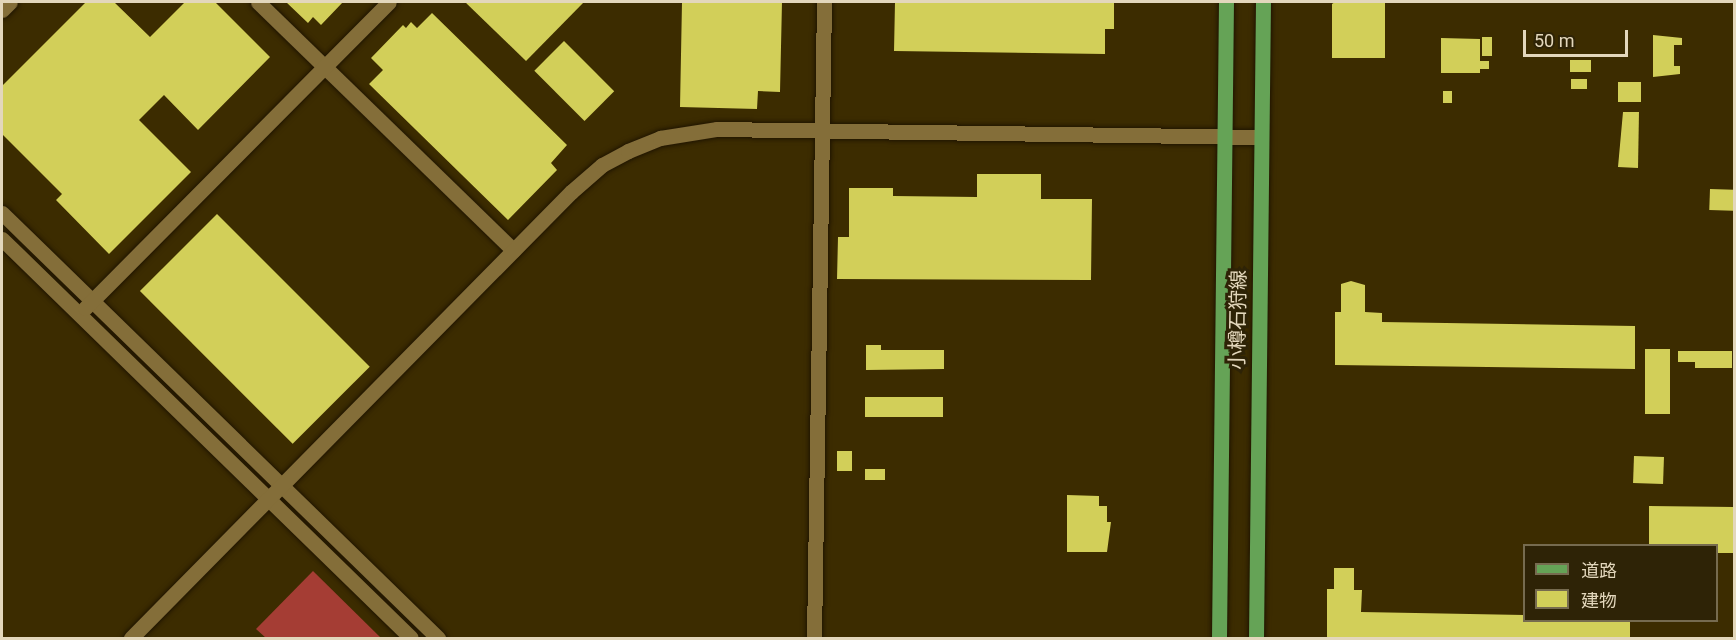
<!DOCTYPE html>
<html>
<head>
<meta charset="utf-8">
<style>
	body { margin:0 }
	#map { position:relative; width:1736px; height:640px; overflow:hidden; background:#3c2c00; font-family:Roboto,"Noto Sans JP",sans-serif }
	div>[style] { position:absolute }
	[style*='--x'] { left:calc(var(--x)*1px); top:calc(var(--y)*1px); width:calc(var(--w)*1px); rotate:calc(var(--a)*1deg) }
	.forest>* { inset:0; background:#a53d34 }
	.building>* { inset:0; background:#d2cf59; transform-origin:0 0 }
	.roads { filter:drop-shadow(0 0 2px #201500) drop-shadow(0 0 2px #201500) }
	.minor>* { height:15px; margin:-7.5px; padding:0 7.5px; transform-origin:7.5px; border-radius:7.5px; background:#846e39 }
	.major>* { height:15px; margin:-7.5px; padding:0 7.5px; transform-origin:7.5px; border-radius:7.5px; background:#65a356 }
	span { translate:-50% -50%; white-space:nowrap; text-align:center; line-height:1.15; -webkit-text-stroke:6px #2e2306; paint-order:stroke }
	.street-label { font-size:20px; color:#e3d7bc }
	.frame { position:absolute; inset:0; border:3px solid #e3d7bc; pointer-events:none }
	.legend { position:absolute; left:1523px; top:544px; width:195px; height:78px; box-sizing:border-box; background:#2e2306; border:2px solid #766b4f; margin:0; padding:8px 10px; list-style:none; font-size:18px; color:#e3d7bc }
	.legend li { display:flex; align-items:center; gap:12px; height:30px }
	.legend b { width:30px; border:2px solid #766b4f }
	.scale { position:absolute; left:1523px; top:30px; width:105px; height:27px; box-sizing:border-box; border:3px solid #e3d7bc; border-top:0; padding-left:8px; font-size:18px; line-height:21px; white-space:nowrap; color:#e3d7bc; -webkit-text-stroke:4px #2e2306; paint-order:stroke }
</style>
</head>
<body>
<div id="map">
	<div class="forest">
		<i style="clip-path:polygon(313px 571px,381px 638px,266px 638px,256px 629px)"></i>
	</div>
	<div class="building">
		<i style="clip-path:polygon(86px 2px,114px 2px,150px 37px,185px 2px,215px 2px,270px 57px,198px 130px,164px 95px,139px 120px,191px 172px,109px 254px,56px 200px,62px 194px,2px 134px,2px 86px)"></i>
		<i style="clip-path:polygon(286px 2px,343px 2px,321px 25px,313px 17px,308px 23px)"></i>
		<i style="clip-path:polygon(465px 2px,584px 2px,526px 61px)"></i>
		<i style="clip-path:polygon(682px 2px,782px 2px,780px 92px,758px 91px,757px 109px,680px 107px)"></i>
		<i style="clip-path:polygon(895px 2px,1114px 2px,1114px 29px,1105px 29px,1105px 54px,894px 51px)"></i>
		<i style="clip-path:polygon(1335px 2px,1385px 2px,1385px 58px,1332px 58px,1332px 4px)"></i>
		<i style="clip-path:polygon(432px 13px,567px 145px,551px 163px,557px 170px,508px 220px,369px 84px,383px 70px,371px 58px,403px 25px,406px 28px,411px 22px,417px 28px)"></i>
		<i style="clip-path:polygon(1653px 35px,1682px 38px,1682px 45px,1674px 45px,1674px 66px,1680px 66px,1680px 74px,1653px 77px)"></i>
		<i style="left:1482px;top:37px;width:10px;height:19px"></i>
		<i style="clip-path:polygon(1441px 38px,1480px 39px,1480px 61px,1489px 61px,1489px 69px,1480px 69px,1480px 73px,1441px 73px)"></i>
		<i style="left:564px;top:41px;width:71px;height:42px;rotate:45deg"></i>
		<i style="left:1570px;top:60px;width:21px;height:12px"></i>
		<i style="left:1571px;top:79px;width:16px;height:10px"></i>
		<i style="left:1618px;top:82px;width:23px;height:20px"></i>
		<i style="left:1443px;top:91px;width:9px;height:12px"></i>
		<i style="clip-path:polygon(1623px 112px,1639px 112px,1638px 168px,1618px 167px)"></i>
		<i style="clip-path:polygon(977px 174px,1041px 174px,1041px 199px,1092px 199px,1091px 280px,837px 279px,838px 237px,849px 237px,849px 188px,893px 188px,893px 196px,977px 197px)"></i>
		<i style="left:1710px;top:189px;width:24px;height:21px;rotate:2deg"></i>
		<i style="left:217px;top:214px;width:216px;height:109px;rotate:45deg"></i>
		<i style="clip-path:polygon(1351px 281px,1365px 285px,1365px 312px,1382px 313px,1382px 322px,1635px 326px,1635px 369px,1335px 365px,1335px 312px,1341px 312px,1341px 284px)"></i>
		<i style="clip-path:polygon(866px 345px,881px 345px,881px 350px,944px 350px,944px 369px,866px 370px)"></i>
		<i style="left:1645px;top:349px;width:25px;height:65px"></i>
		<i style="clip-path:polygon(1678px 351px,1732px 351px,1732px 368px,1695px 368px,1695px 362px,1678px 362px)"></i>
		<i style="left:865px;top:397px;width:78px;height:20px"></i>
		<i style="left:837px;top:451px;width:15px;height:20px"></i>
		<i style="left:1634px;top:456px;width:30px;height:27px;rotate:2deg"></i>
		<i style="left:865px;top:469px;width:20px;height:11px"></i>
		<i style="clip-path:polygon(1067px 495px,1099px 496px,1099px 506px,1107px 506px,1107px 522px,1111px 522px,1107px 552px,1067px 552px)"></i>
		<i style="clip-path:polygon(1649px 506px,1734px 507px,1734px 553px,1716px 553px,1716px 546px,1649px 546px)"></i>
		<i style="clip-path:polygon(1334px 568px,1354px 568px,1354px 590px,1362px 590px,1361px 612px,1524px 615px,1524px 620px,1630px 620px,1630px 638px,1327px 638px,1327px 589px,1334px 589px)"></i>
	</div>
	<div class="roads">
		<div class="minor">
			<i style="--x:258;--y:2;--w:356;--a:44.2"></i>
			<i style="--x:2;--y:10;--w:11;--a:-45"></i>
			<i style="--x:2;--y:213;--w:609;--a:44.27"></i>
			<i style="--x:2;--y:239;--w:571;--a:44.29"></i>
			<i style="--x:85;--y:308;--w:431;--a:-45.2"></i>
			<i style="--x:131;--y:638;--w:627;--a:-45.39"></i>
			<i style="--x:571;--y:192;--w:41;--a:-41.1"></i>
			<i style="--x:602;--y:165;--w:30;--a:-28"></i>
			<i style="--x:628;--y:151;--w:35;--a:-22"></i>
			<i style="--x:660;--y:138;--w:58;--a:-9"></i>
			<i style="--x:717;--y:129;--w:544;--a:0.84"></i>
			<i style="--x:814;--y:638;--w:636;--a:-89.1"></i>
		</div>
		<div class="major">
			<i style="--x:1219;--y:638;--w:636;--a:-89.37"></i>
			<i style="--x:1256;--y:638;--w:636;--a:-89.37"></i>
		</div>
	</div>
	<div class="street-label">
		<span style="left:1238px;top:320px;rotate:-89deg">小樽石狩線</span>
	</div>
	<div class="frame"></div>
	<ul class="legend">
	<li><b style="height:8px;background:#65a356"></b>道路</li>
	<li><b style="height:16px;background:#d2cf59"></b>建物</li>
	</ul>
	<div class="scale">50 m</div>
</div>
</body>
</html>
